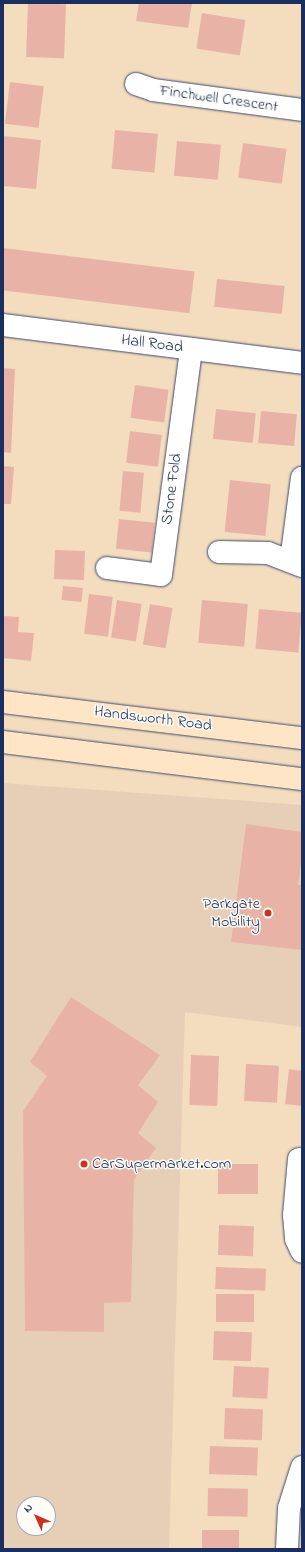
<!DOCTYPE html>
<html>
<head>
<meta charset="utf-8">
<style>
	body { margin:0 }
	#map { position:relative; width:305px; height:1552px; overflow:hidden; background:#f4dcbe; font-family:"Indie Flower",sans-serif }
	div>[style] { position:absolute }
	[style*='--x'] { left:calc(var(--x)*1px); top:calc(var(--y)*1px); width:calc(var(--w)*1px); rotate:calc(var(--a)*1deg) }
	.built>* { inset:0; background:#e7cfb7 }
	.building>* { inset:0; background:#e8b3a6; transform-origin:0 0 }
	.roads { filter:drop-shadow(0 0 1px #3c496c) drop-shadow(0 0 1px #3c496c) }
	.street>* { height:22px; margin:-11px; padding:0 11px; transform-origin:11px; border-radius:11px; background:#fff }
	.secondary>* { height:22px; margin:-11px; padding:0 11px; transform-origin:11px; border-radius:11px; background:#fde5c5 }
	.dots>* { width:11px; height:11px; translate:-50% -50%; box-sizing:border-box; border:2px solid #fdfcf7; border-radius:50% }
	span { translate:-50% -50%; white-space:nowrap; text-align:center; line-height:1.15; -webkit-text-stroke:3px #fdfcf7; paint-order:stroke }
	.street-label { font-size:16px; color:#1b2f5e }
	.poi-label { font-size:16px; color:#1b2f5e }
	.right { translate:-100% -50%; text-align:right }
	.left { translate:0 -50%; text-align:left }
	.frame { position:absolute; inset:0; border:4px solid #1b2f5e; pointer-events:none }
	.north { position:absolute; left:16px; top:1496px; width:40px; height:40px; box-sizing:border-box; background:#fdfcf7; border:1px solid #a3aaba; border-radius:50%; rotate:315deg; font-size:11px; font-weight:700; line-height:16px; text-align:center; color:#1b2f5e }
	.north::after { content:''; display:block; margin:auto; width:14px; height:18px; background:#c8321e; clip-path:polygon(50% 0,100% 100%,50% 72%,0 100%) }
</style>
</head>
<body>
<div id="map">
	<div class="built">
		<i style="clip-path:polygon(evenodd,3px 783px,302px 805px,302px 1027px,185px 1012px,169px 1549px,3px 1549px,3px 783px,24px 1504px,48px 1504px,48px 1528px,24px 1528px,24px 1504px)"></i>
	</div>
	<div class="building">
		<i style="left:28px;top:3px;width:38px;height:54px;rotate:2deg"></i>
		<i style="clip-path:polygon(139px 3px,192px 3px,188px 28px,136px 21px)"></i>
		<i style="left:202px;top:13px;width:44px;height:36px;rotate:9deg"></i>
		<i style="left:10px;top:82px;width:34px;height:42px;rotate:7deg"></i>
		<i style="left:115px;top:130px;width:43px;height:39px;rotate:5deg"></i>
		<i style="clip-path:polygon(3px 136px,41px 140px,36px 189px,3px 186px)"></i>
		<i style="left:177px;top:141px;width:44px;height:35px;rotate:5deg"></i>
		<i style="left:243px;top:143px;width:44px;height:35px;rotate:8deg"></i>
		<i style="left:3px;top:248px;width:193px;height:42px;rotate:7deg"></i>
		<i style="left:217px;top:279px;width:68px;height:28px;rotate:6deg"></i>
		<i style="clip-path:polygon(3px 368px,15px 369px,11px 453px,3px 452px)"></i>
		<i style="left:135px;top:385px;width:34px;height:33px;rotate:8deg"></i>
		<i style="left:216px;top:409px;width:40px;height:30px;rotate:6deg"></i>
		<i style="left:261px;top:411px;width:36px;height:32px;rotate:5deg"></i>
		<i style="left:130px;top:431px;width:32px;height:32px;rotate:7deg"></i>
		<i style="clip-path:polygon(3px 466px,14px 467px,11px 504px,3px 504px)"></i>
		<i style="left:123px;top:471px;width:21px;height:40px;rotate:5deg"></i>
		<i style="left:230px;top:480px;width:41px;height:52px;rotate:6deg"></i>
		<i style="left:119px;top:519px;width:36px;height:30px;rotate:6deg"></i>
		<i style="left:55px;top:550px;width:30px;height:29px;rotate:2deg"></i>
		<i style="left:63px;top:586px;width:20px;height:14px;rotate:6deg"></i>
		<i style="left:89px;top:594px;width:24px;height:40px;rotate:7deg"></i>
		<i style="left:117px;top:600px;width:25px;height:38px;rotate:9deg"></i>
		<i style="left:202px;top:600px;width:46px;height:43px;rotate:5deg"></i>
		<i style="left:150px;top:604px;width:23px;height:41px;rotate:10deg"></i>
		<i style="left:259px;top:609px;width:43px;height:40px;rotate:5deg"></i>
		<i style="clip-path:polygon(3px 616px,19px 617px,18px 632px,34px 633px,31px 661px,3px 658px)"></i>
		<i style="clip-path:polygon(246px 824px,302px 832px,302px 856px,298px 885px,302px 885px,302px 950px,231px 942px)"></i>
		<i style="clip-path:polygon(71px 997px,160px 1055px,138px 1085px,158px 1102px,138px 1133px,156px 1148px,134px 1180px,131px 1302px,104px 1303px,104px 1332px,25px 1331px,23px 1111px,47px 1076px,30px 1062px)"></i>
		<i style="left:191px;top:1055px;width:28px;height:50px;rotate:2deg"></i>
		<i style="left:246px;top:1064px;width:33px;height:37px;rotate:3deg"></i>
		<i style="clip-path:polygon(289px 1069px,302px 1071px,302px 1106px,285px 1104px)"></i>
		<i style="left:218px;top:1164px;width:40px;height:30px"></i>
		<i style="left:219px;top:1225px;width:35px;height:30px;rotate:2deg"></i>
		<i style="left:216px;top:1267px;width:50px;height:22px;rotate:2deg"></i>
		<i style="left:216px;top:1294px;width:38px;height:28px"></i>
		<i style="left:214px;top:1331px;width:38px;height:29px;rotate:2deg"></i>
		<i style="left:234px;top:1366px;width:35px;height:31px;rotate:3deg"></i>
		<i style="left:225px;top:1408px;width:38px;height:31px;rotate:2deg"></i>
		<i style="left:210px;top:1446px;width:48px;height:28px;rotate:2deg"></i>
		<i style="left:208px;top:1488px;width:40px;height:28px;rotate:1deg"></i>
		<i style="left:202px;top:1530px;width:37px;height:19px"></i>
	</div>
	<div class="roads">
		<div class="street">
			<i style="--x:136;--y:84;--w:18;--a:19"></i>
			<i style="--x:153;--y:90;--w:150;--a:7.6"></i>
			<i style="--x:3;--y:325;--w:301;--a:7.2"></i>
			<i style="--x:219;--y:552;--w:49;--a:1.2"></i>
			<i style="--x:268;--y:553;--w:36;--a:21"></i>
			<i style="--x:291;--y:561;--w:84;--a:-82.5"></i>
			<i style="--x:107;--y:568;--w:54;--a:7.4"></i>
			<i style="--x:161;--y:575;--w:228;--a:-82.4"></i>
			<i style="--x:299;--y:1159;--w:56;--a:95.1"></i>
			<i style="--x:294;--y:1215;--w:24;--a:85"></i>
			<i style="--x:296;--y:1239;--w:14;--a:65"></i>
			<i style="--x:287;--y:1549;--w:41;--a:-87.2"></i>
			<i style="--x:289;--y:1508;--w:43;--a:-72.4"></i>
		</div>
		<div class="secondary">
			<i style="--x:3;--y:702;--w:301;--a:6.9"></i>
			<i style="--x:3;--y:742;--w:301;--a:7.1"></i>
		</div>
	</div>
	<div class="dots">
		<i style="left:268px;top:913px;background:#c8321e"></i>
		<i style="left:84px;top:1164px;background:#c8321e"></i>
	</div>
	<div class="street-label">
		<span style="left:219px;top:99px;rotate:8deg">Finchwell Crescent</span>
		<span style="left:152px;top:344px;rotate:7deg">Hall Road</span>
		<span style="left:172px;top:489px;rotate:-82deg">Stone Fold</span>
		<span style="left:153px;top:719px;rotate:7deg">Handsworth Road</span>
	</div>
	<div class="poi-label">
		<span class="right" style="left:260px;top:913px">Parkgate<br>Mobility</span>
		<span class="left" style="left:92px;top:1164px">CarSupermarket.com</span>
	</div>
	<div class="frame"></div>
	<div class="north">N</div>
</div>
</body>
</html>
